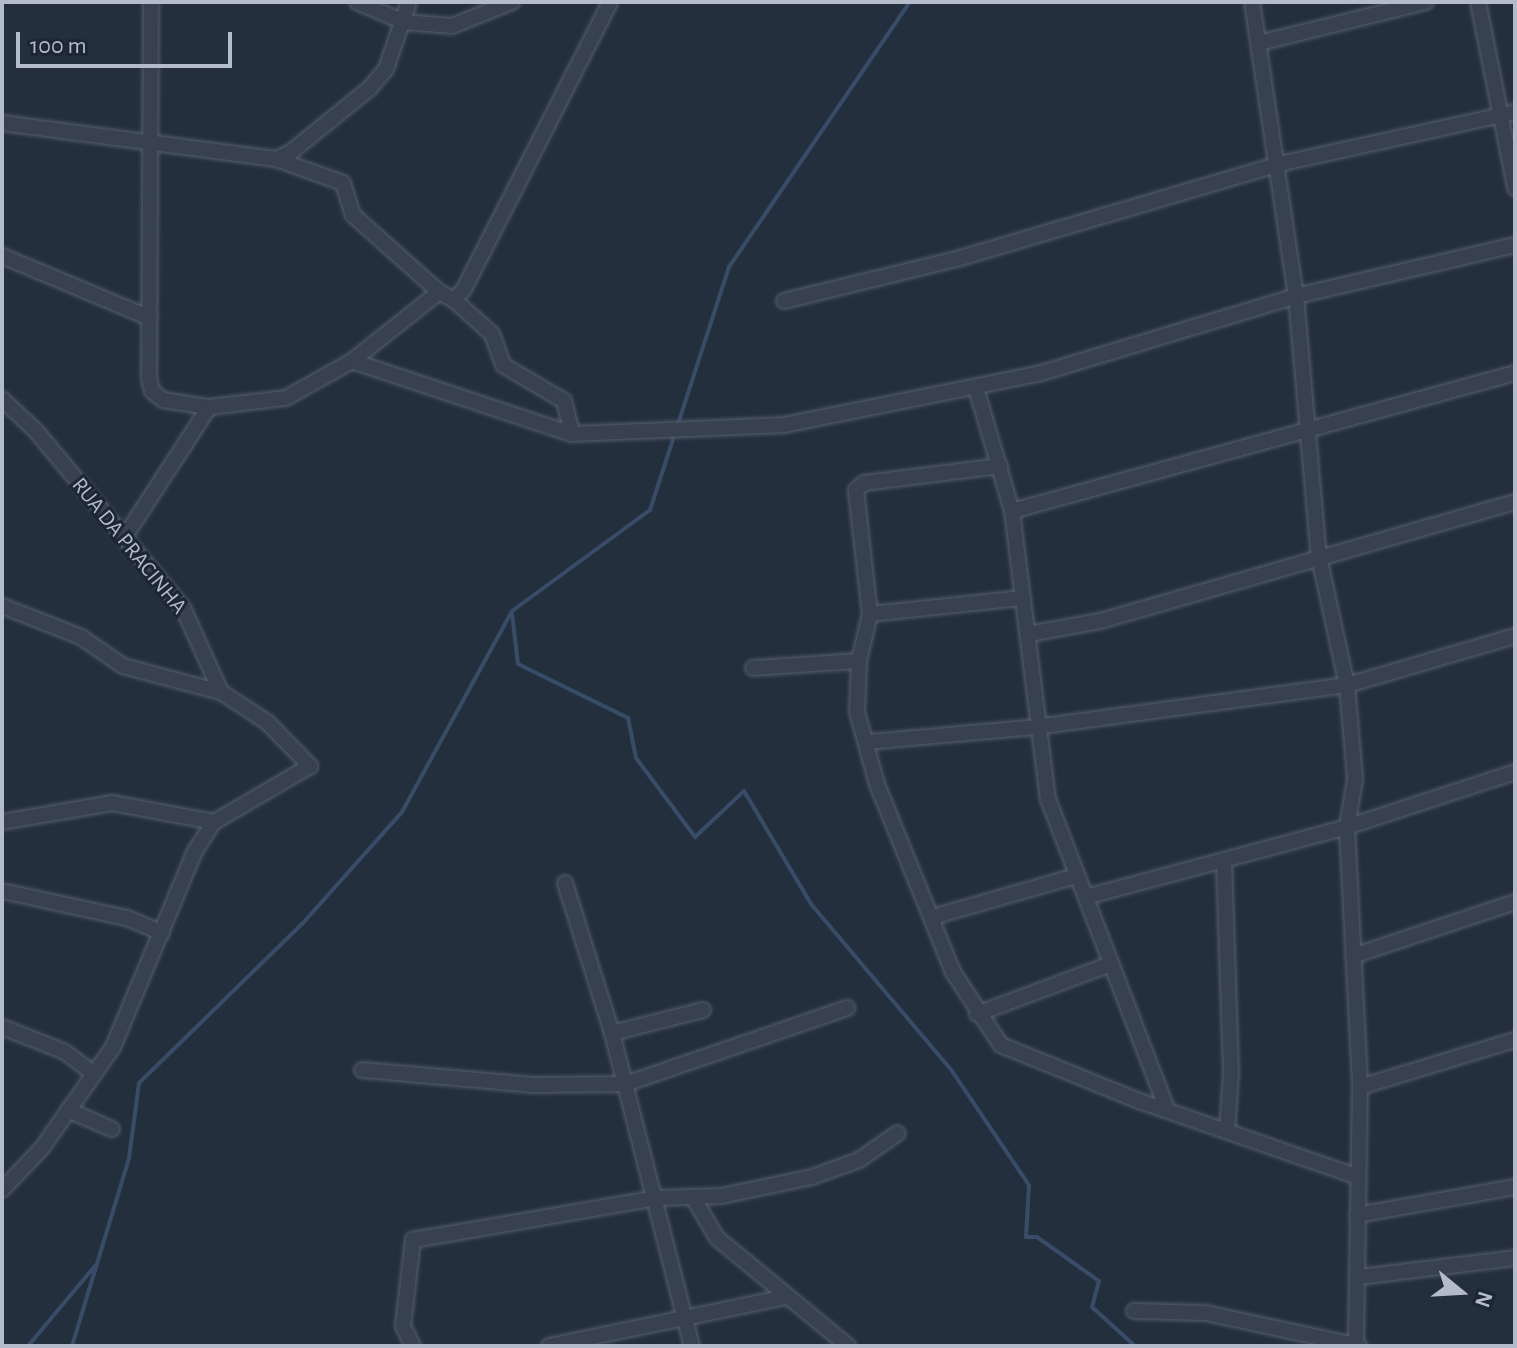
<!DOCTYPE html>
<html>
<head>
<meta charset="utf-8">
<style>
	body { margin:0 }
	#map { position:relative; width:1517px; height:1348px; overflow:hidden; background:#242f3e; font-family:"Alegreya Sans",sans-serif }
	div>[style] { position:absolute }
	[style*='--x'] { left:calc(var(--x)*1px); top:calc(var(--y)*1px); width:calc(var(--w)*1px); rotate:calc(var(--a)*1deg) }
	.stream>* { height:4px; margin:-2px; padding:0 2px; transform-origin:2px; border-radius:2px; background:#394c67 }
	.roads { filter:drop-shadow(0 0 2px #565f6c) drop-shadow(0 0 2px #565f6c) }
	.minor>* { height:14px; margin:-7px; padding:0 7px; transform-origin:7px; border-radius:7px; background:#38414e }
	span { translate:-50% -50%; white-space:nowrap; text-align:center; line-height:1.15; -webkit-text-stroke:6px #1d2633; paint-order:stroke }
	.street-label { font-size:22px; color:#b4bcc9 }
	.frame { position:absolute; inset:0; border:4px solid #b4bcc9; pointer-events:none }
	.north { position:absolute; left:1421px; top:1252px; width:80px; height:80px; -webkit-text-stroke:6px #1d2633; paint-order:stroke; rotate:108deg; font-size:22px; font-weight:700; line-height:32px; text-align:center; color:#b4bcc9 }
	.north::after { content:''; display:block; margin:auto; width:28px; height:36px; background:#b4bcc9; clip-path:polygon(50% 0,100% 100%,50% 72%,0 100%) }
	.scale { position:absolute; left:16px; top:32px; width:216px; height:36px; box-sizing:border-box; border:4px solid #b4bcc9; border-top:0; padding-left:10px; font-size:24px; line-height:28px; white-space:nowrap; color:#b4bcc9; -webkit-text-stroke:6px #1d2633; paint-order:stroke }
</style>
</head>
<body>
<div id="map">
	<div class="stream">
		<i style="--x:512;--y:613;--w:51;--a:83.3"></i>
		<i style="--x:518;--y:664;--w:123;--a:26.1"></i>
		<i style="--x:628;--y:718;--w:41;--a:78.7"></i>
		<i style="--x:636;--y:758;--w:99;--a:53.2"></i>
		<i style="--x:695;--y:837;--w:67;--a:-43.2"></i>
		<i style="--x:744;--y:791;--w:131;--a:59.3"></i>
		<i style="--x:811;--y:904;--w:219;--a:49.8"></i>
		<i style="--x:952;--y:1071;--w:138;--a:56"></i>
		<i style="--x:1029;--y:1185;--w:52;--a:93.3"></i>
		<i style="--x:1026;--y:1237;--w:11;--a:0"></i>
		<i style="--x:1037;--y:1237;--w:76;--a:35.4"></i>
		<i style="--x:1099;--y:1281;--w:27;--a:105"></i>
		<i style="--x:1092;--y:1307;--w:58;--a:42.2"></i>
		<i style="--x:28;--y:1346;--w:104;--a:-50.1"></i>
		<i style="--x:72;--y:1346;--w:196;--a:-73.1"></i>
		<i style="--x:129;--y:1158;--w:76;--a:-82.4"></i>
		<i style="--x:139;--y:1083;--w:228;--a:-44.3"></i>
		<i style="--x:302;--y:924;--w:150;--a:-48.2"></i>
		<i style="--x:402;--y:812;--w:229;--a:-61.3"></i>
		<i style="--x:512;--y:611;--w:171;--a:-36.2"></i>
		<i style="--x:650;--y:510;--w:256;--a:-72"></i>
		<i style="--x:729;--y:267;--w:321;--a:-55.7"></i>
	</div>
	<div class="roads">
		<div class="minor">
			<i style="--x:151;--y:2;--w:376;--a:90.3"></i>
			<i style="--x:149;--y:378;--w:13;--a:77"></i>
			<i style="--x:152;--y:391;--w:14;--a:39"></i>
			<i style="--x:163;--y:400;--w:47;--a:8.7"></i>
			<i style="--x:209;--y:407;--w:78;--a:-6.7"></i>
			<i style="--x:286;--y:398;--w:76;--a:-29.3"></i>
			<i style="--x:352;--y:361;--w:232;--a:18.4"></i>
			<i style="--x:572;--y:434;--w:212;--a:-2.4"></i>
			<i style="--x:784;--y:425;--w:259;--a:-11.4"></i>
			<i style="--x:1038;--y:374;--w:270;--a:-16.8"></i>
			<i style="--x:1296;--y:296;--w:225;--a:-13.1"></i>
			<i style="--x:357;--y:2;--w:51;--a:23.1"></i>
			<i style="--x:404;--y:22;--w:48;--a:4.8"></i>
			<i style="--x:452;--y:26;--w:65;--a:-21.8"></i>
			<i style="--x:1252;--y:2;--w:297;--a:81.5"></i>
			<i style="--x:1296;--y:296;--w:262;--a:85"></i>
			<i style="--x:1319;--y:557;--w:131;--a:77.7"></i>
			<i style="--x:1347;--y:685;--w:94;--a:85.1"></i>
			<i style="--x:1355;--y:779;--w:49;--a:99.5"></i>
			<i style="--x:1347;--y:827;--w:260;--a:87.1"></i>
			<i style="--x:1360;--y:1087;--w:259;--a:90.9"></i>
			<i style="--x:1478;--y:2;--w:190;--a:78.7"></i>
			<i style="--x:1259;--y:43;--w:172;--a:-13.8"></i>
			<i style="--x:2;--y:123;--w:276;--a:7.5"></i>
			<i style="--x:276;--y:159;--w:17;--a:-25"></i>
			<i style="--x:291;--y:152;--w:102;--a:-39"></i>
			<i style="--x:370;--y:88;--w:25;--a:-50"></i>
			<i style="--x:386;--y:69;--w:71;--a:-71.1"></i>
			<i style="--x:276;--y:159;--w:71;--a:19.7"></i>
			<i style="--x:343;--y:183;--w:34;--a:73"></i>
			<i style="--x:353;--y:215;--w:115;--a:41.8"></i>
			<i style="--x:2;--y:256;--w:160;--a:22.7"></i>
			<i style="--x:454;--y:300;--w:51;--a:41.8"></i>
			<i style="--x:492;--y:334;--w:33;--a:70"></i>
			<i style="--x:503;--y:365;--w:71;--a:30.5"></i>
			<i style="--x:564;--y:401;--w:34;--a:76"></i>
			<i style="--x:784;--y:301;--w:181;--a:-13.7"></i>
			<i style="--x:960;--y:258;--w:333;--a:-16.4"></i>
			<i style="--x:1279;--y:164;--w:242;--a:-12.4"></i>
			<i style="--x:352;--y:361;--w:111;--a:-38.4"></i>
			<i style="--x:439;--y:292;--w:17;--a:28"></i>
			<i style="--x:454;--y:300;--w:15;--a:-48"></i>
			<i style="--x:464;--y:289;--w:322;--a:-63"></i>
			<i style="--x:976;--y:388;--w:128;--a:73.7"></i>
			<i style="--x:1012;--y:511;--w:290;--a:82.9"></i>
			<i style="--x:1048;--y:799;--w:330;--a:69"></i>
			<i style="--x:2;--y:399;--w:47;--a:43.3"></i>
			<i style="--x:36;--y:431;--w:230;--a:50.3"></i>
			<i style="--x:183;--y:608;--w:92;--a:65.7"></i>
			<i style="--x:221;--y:692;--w:55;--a:33.1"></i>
			<i style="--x:267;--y:722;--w:62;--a:45.7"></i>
			<i style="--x:310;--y:766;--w:111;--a:149.7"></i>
			<i style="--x:214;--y:822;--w:104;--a:-169.4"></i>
			<i style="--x:112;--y:803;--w:112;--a:170.2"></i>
			<i style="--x:1000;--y:466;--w:137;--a:172.9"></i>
			<i style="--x:864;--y:483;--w:11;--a:139"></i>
			<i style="--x:856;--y:490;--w:125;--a:83.6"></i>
			<i style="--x:870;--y:614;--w:48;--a:103.2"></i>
			<i style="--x:859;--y:661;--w:51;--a:92.2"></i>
			<i style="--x:857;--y:712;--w:75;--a:74.5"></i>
			<i style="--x:877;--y:784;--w:203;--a:68"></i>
			<i style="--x:953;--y:972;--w:87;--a:56.7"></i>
			<i style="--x:1001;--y:1045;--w:149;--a:22.1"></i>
			<i style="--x:1139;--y:1101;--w:230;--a:19.1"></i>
			<i style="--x:1012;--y:511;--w:522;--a:-15.34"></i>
			<i style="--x:124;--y:538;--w:156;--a:-57"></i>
			<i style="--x:2;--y:606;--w:85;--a:21.4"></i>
			<i style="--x:81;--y:637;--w:51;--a:34.6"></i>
			<i style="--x:123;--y:666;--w:101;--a:14.9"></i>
			<i style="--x:870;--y:614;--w:154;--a:-6"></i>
			<i style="--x:1029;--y:634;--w:72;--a:-10.4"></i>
			<i style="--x:1100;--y:621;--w:432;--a:-16"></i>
			<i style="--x:753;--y:668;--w:106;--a:-3.8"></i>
			<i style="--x:868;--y:742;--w:169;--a:-5.1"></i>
			<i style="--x:1036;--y:727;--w:314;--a:-7.7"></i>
			<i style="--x:1347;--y:685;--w:175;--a:-16.3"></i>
			<i style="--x:1224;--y:861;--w:212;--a:88.1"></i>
			<i style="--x:1231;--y:1073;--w:58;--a:93.9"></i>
			<i style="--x:565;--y:883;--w:157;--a:72.6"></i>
			<i style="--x:612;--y:1033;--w:323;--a:75.7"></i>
			<i style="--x:2;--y:891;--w:128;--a:12.2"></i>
			<i style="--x:127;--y:918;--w:38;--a:23"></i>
			<i style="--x:1086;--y:897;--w:270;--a:-15"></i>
			<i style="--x:1347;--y:827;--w:177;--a:-18.1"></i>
			<i style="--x:932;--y:917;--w:150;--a:-15.9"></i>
			<i style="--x:1353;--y:956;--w:171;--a:-18.4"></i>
			<i style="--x:977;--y:1014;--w:143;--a:-20.5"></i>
			<i style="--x:2;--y:1027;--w:68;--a:21.6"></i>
			<i style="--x:65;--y:1052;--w:35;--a:37"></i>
			<i style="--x:612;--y:1033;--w:94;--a:-14.2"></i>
			<i style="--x:362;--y:1070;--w:173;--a:5"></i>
			<i style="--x:534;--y:1085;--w:91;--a:-0.6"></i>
			<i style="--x:625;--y:1084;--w:235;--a:-18.9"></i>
			<i style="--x:1360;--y:1087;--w:162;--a:-16.9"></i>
			<i style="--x:68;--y:1110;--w:48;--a:23.4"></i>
			<i style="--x:2;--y:1190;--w:58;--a:-46.4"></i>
			<i style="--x:42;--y:1148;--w:123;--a:-54.9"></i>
			<i style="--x:113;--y:1047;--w:212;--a:-67.3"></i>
			<i style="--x:195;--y:851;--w:35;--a:-57"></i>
			<i style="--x:694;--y:1199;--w:45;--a:59.5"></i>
			<i style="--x:717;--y:1238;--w:170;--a:39.5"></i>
			<i style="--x:1357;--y:1215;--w:160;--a:-10"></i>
			<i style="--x:1359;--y:1277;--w:157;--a:-6.9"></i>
			<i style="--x:1134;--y:1311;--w:72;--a:1.6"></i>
			<i style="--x:1206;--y:1313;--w:157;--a:12.2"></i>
			<i style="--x:413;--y:1346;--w:22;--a:-117"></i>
			<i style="--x:403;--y:1326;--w:87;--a:-83.4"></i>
			<i style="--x:413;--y:1240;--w:248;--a:-9.8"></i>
			<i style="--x:657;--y:1198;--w:64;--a:-1.8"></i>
			<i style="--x:721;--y:1196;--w:93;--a:-11.8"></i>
			<i style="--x:812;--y:1177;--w:50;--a:-19.9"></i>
			<i style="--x:859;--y:1160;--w:47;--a:-34.7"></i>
			<i style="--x:549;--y:1346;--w:241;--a:-11.7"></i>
		</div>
	</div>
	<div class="street-label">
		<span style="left:129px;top:546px;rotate:51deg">RUA DA PRACINHA</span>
	</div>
	<div class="frame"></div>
	<div class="north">N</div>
	<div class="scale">100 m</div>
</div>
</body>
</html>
